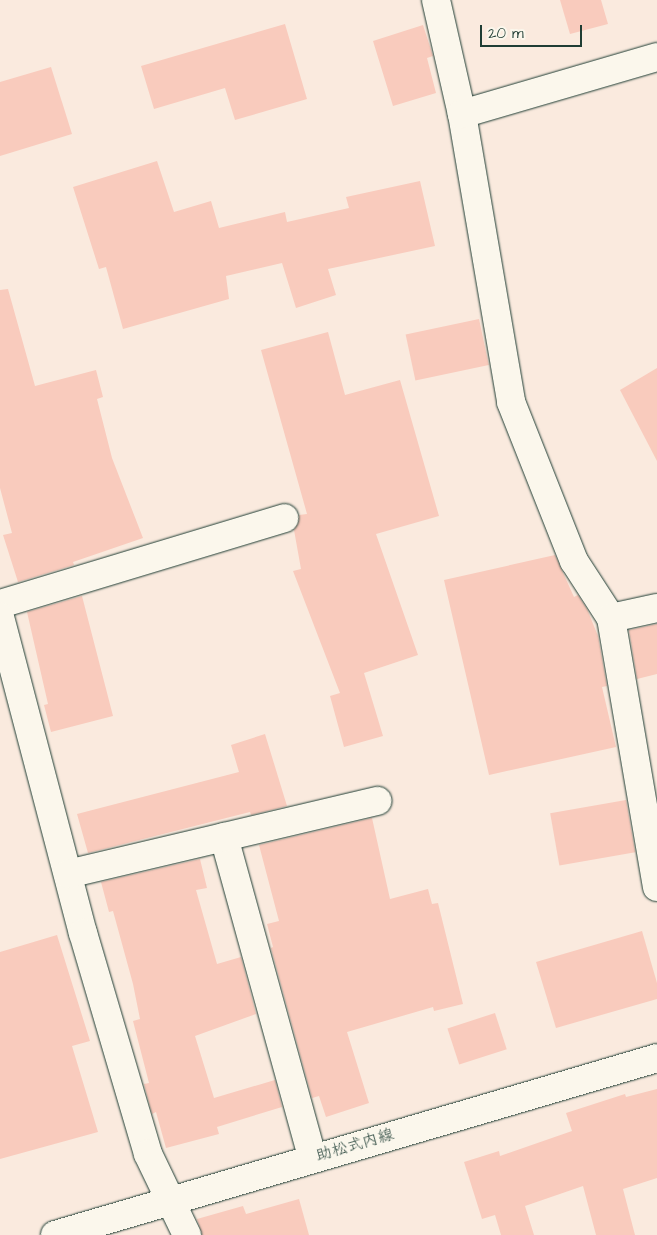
<!DOCTYPE html>
<html>
<head>
<meta charset="utf-8">
<style>
	body { margin:0 }
	#map { position:relative; width:657px; height:1235px; overflow:hidden; background:#faeade; font-family:"Architects Daughter","Klee One",sans-serif }
	div>[style] { position:absolute }
	[style*='--x'] { left:calc(var(--x)*1px); top:calc(var(--y)*1px); width:calc(var(--w)*1px); rotate:calc(var(--a)*1deg) }
	.building>* { inset:0; background:#f9cbbd; transform-origin:0 0 }
	.roads { filter:drop-shadow(0 0 1px #1f3d34) drop-shadow(0 0 1px #1f3d34) }
	.minor>* { height:28px; margin:-14px; padding:0 14px; transform-origin:14px; border-radius:14px; background:#fbf7ec }
	.tertiary>* { height:28px; margin:-14px; padding:0 14px; transform-origin:14px; border-radius:14px; background:#fbf7ec }
	span { translate:-50% -50%; white-space:nowrap; text-align:center; line-height:1.15; -webkit-text-stroke:4px #fbf7ec; paint-order:stroke }
	.street-label { font-size:16px; color:#1f3d34 }
	.scale { position:absolute; left:480px; top:25px; width:102px; height:22px; box-sizing:border-box; border:2px solid #1f3d34; border-top:0; padding-left:6px; font-size:15px; line-height:18px; white-space:nowrap; color:#1f3d34; -webkit-text-stroke:4px #fbf7ec; paint-order:stroke }
</style>
</head>
<body>
<div id="map">
	<div class="building">
		<i style="clip-path:polygon(560px 0,601px 0,608px 24px,570px 34px)"></i>
		<i style="clip-path:polygon(285px 24px,307px 99px,235px 120px,225px 88px,154px 109px,141px 66px)"></i>
		<i style="clip-path:polygon(423px 25px,433px 56px,427px 58px,436px 93px,393px 106px,373px 41px)"></i>
		<i style="clip-path:polygon(51px 67px,72px 134px,0 156px,0 82px)"></i>
		<i style="clip-path:polygon(157px 161px,174px 212px,211px 201px,219px 228px,285px 212px,287px 222px,349px 208px,346px 197px,420px 181px,435px 246px,328px 269px,336px 295px,296px 308px,282px 263px,226px 276px,229px 299px,123px 329px,106px 267px,99px 269px,73px 187px)"></i>
		<i style="clip-path:polygon(8px 289px,35px 386px,96px 370px,103px 397px,97px 399px,112px 458px,143px 538px,73px 562px,74px 565px,18px 582px,3px 535px,12px 533px,0 488px,0 290px)"></i>
		<i style="left:479px;top:319px;width:47px;height:75px;rotate:78deg"></i>
		<i style="clip-path:polygon(328px 332px,345px 395px,400px 380px,439px 516px,376px 534px,418px 655px,364px 673px,383px 736px,344px 747px,330px 696px,340px 693px,293px 571px,301px 569px,294px 530px,299px 515px,307px 514px,261px 350px)"></i>
		<i style="clip-path:polygon(657px 368px,657px 461px,620px 390px)"></i>
		<i style="clip-path:polygon(555px 555px,574px 597px,578px 595px,587px 609px,598px 636px,607px 686px,602px 687px,616px 747px,489px 775px,444px 580px)"></i>
		<i style="clip-path:polygon(82px 596px,113px 716px,51px 732px,44px 705px,48px 704px,27px 612px)"></i>
		<i style="clip-path:polygon(657px 624px,657px 674px,637px 679px,629px 630px)"></i>
		<i style="clip-path:polygon(265px 734px,287px 806px,251px 815px,250px 812px,88px 853px,77px 814px,239px 772px,231px 745px)"></i>
		<i style="left:626px;top:800px;width:53px;height:77px;rotate:80deg"></i>
		<i style="clip-path:polygon(372px 818px,390px 899px,428px 889px,432px 904px,438px 903px,463px 1004px,434px 1011px,433px 1007px,347px 1032px,369px 1103px,326px 1117px,319px 1096px,312px 1098px,271px 948px,273px 947px,267px 924px,279px 921px,259px 845px)"></i>
		<i style="clip-path:polygon(200px 859px,207px 888px,196px 890px,217px 964px,241px 957px,256px 1014px,195px 1036px,214px 1098px,275px 1080px,282px 1107px,217px 1127px,219px 1134px,166px 1148px,156px 1112px,152px 1114px,144px 1084px,149px 1083px,133px 1021px,140px 1019px,133px 984px,113px 911px,109px 912px,101px 882px)"></i>
		<i style="clip-path:polygon(642px 931px,657px 983px,657px 999px,556px 1028px,536px 962px)"></i>
		<i style="clip-path:polygon(57px 935px,90px 1041px,72px 1046px,98px 1132px,0 1159px,0 952px)"></i>
		<i style="left:495px;top:1013px;width:38px;height:50px;rotate:72deg"></i>
		<i style="clip-path:polygon(657px 1089px,657px 1178px,623px 1189px,635px 1235px,596px 1235px,583px 1186px,525px 1206px,534px 1235px,501px 1235px,495px 1215px,482px 1219px,464px 1162px,499px 1151px,500px 1156px,572px 1131px,566px 1113px,625px 1094px,626px 1097px)"></i>
		<i style="clip-path:polygon(299px 1199px,309px 1235px,202px 1235px,197px 1219px,243px 1206px,246px 1214px)"></i>
	</div>
	<div class="roads">
		<div class="minor">
			<i style="--x:436;--y:0;--w:117;--a:77.2"></i>
			<i style="--x:462;--y:114;--w:292;--a:80.3"></i>
			<i style="--x:511;--y:402;--w:171;--a:68.4"></i>
			<i style="--x:574;--y:561;--w:68;--a:57"></i>
			<i style="--x:611;--y:618;--w:273;--a:80.3"></i>
			<i style="--x:462;--y:114;--w:203;--a:-16.3"></i>
			<i style="--x:0;--y:604;--w:297;--a:-16.8"></i>
			<i style="--x:0;--y:617;--w:327;--a:75.3"></i>
			<i style="--x:83;--y:933;--w:230;--a:73.6"></i>
			<i style="--x:148;--y:1154;--w:90;--a:64.3"></i>
			<i style="--x:611;--y:618;--w:47;--a:-12.3"></i>
			<i style="--x:224;--y:837;--w:332;--a:74.6"></i>
			<i style="--x:68;--y:874;--w:318;--a:-13.3"></i>
		</div>
		<div class="tertiary">
			<i style="--x:55;--y:1235;--w:627;--a:-16.38"></i>
		</div>
	</div>
	<div class="street-label">
		<span style="left:355px;top:1145px;rotate:-16deg">助松式内線</span>
	</div>
	<div class="scale">20 m</div>
</div>
</body>
</html>
